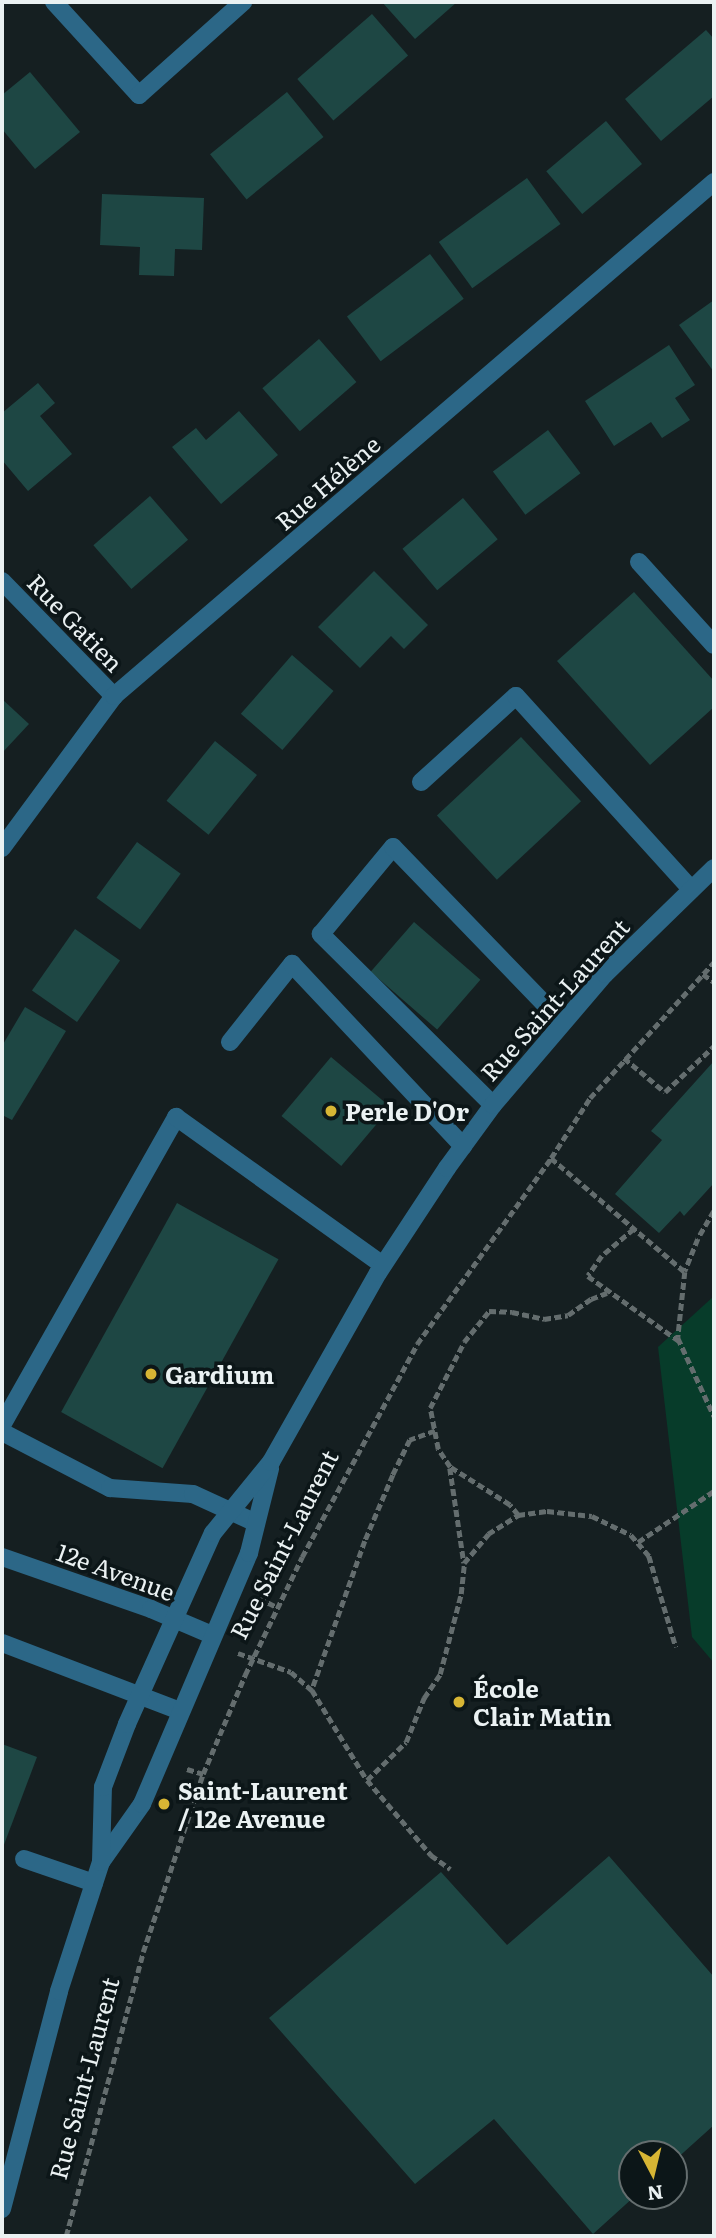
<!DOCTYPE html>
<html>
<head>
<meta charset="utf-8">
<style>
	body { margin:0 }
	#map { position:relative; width:716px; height:2238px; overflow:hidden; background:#151f21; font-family:Literata,serif }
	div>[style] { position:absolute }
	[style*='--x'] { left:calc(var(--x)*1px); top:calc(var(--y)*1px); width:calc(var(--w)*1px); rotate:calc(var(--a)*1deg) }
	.green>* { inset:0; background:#073c2a }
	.building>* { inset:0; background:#1e4744; transform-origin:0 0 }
	.path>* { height:4.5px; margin-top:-2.25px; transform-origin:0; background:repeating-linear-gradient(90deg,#646d6e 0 7px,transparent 0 10.5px) }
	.service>* { height:18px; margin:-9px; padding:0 9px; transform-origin:9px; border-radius:9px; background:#2c6787 }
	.minor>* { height:18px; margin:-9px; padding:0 9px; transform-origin:9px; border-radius:9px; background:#2c6787 }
	.dots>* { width:19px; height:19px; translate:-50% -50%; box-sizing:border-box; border:4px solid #0c1618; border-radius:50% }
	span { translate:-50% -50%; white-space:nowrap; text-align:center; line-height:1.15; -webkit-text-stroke:7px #0c1618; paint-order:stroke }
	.street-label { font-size:24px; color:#eaf1f2 }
	.poi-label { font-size:24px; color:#eaf1f2; font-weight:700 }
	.left { translate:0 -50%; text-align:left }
	.frame { position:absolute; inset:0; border:4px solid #eaf1f2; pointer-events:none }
	.north { position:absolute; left:618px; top:2140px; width:70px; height:70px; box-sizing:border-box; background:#0c1618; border:2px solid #656e6f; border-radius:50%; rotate:173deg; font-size:19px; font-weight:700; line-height:28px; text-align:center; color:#eaf1f2 }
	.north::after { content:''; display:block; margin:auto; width:24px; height:32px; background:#d7b534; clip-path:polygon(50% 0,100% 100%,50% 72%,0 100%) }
</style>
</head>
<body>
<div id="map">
	<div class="green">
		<i style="clip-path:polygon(714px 1296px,714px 1663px,692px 1637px,658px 1347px)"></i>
	</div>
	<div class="building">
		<i style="clip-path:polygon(382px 2px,457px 2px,415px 39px)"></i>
		<i style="left:372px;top:14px;width:55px;height:99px;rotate:49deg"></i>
		<i style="clip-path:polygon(706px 30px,714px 39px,714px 96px,661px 141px,625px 99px)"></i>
		<i style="clip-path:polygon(30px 72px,80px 132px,35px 169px,2px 129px,2px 95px)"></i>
		<i style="left:287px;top:92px;width:58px;height:99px;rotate:51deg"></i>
		<i style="left:606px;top:121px;width:56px;height:78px;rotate:50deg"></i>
		<i style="left:527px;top:178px;width:57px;height:109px;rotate:54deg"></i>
		<i style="clip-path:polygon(102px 194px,204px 198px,202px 250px,175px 249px,174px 276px,139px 275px,140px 247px,100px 245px)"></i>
		<i style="left:430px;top:254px;width:56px;height:104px;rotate:53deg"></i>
		<i style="clip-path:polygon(714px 300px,714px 372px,679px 325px)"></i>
		<i style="left:319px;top:339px;width:57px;height:75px;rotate:49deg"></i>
		<i style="clip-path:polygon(669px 345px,695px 385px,675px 398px,690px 420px,662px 438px,651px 422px,614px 446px,585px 401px)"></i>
		<i style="clip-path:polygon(38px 383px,55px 403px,40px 416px,72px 454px,28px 491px,2px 460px,2px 413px)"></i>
		<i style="clip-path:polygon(239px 411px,278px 455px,221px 504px,172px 447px,196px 428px,206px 440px)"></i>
		<i style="left:548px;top:430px;width:54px;height:69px;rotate:53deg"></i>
		<i style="left:150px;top:496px;width:58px;height:75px;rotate:49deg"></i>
		<i style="left:463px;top:498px;width:54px;height:79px;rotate:50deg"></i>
		<i style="clip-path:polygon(374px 571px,428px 625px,404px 649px,391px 636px,360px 668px,318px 627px)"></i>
		<i style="clip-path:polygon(634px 592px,714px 681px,714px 707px,650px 765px,557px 661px)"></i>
		<i style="left:292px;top:655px;width:55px;height:78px;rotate:41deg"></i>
		<i style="clip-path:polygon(2px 699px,29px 724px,2px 753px)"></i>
		<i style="left:521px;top:737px;width:88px;height:115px;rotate:47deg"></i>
		<i style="left:215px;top:741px;width:54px;height:77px;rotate:39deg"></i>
		<i style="left:137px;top:842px;width:54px;height:69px;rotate:36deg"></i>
		<i style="left:414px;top:922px;width:88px;height:66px;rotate:41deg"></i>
		<i style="left:75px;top:929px;width:55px;height:75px;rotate:35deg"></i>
		<i style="clip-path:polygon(25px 1007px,66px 1031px,12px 1120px,2px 1115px,2px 1046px)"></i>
		<i style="left:331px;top:1057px;width:78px;height:77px;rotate:40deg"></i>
		<i style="clip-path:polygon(714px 1061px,714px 1183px,684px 1216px,680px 1211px,659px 1233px,615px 1194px,662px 1140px,651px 1131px)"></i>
		<i style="left:177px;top:1203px;width:116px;height:239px;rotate:29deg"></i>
		<i style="clip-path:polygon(2px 1744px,37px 1757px,2px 1850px)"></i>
		<i style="clip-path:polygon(609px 1856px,714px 1977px,714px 2125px,674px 2161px,674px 2154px,632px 2154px,632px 2196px,635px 2196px,593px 2234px,494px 2119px,415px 2184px,269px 2018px,441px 1872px,507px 1945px)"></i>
	</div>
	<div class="path">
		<i style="--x:703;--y:974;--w:14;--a:36"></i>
		<i style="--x:624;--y:1058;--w:53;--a:39.7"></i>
		<i style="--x:665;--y:1092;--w:67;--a:-43.2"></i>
		<i style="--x:551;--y:1158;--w:176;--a:40.4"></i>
		<i style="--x:714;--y:1211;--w:32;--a:120"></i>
		<i style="--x:698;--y:1239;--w:35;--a:112"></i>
		<i style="--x:685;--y:1272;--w:66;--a:96.1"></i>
		<i style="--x:678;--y:1338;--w:86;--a:65.2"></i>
		<i style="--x:634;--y:1229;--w:42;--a:139.8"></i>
		<i style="--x:602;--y:1256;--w:24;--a:125"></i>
		<i style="--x:588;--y:1276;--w:112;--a:35.5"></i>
		<i style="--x:435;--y:1431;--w:27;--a:160"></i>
		<i style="--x:410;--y:1440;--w:39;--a:116"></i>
		<i style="--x:393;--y:1475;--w:72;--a:113"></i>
		<i style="--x:365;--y:1541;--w:158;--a:109.6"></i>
		<i style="--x:312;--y:1690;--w:105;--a:58.6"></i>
		<i style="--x:367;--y:1780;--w:99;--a:49.5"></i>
		<i style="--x:431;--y:1855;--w:24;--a:36"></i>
		<i style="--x:450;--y:1468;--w:96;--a:81.6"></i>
		<i style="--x:518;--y:1515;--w:13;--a:-129"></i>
		<i style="--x:510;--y:1505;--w:71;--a:-147.7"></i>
		<i style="--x:450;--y:1467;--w:22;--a:-124"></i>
		<i style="--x:438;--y:1449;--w:42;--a:-101"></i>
		<i style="--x:430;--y:1408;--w:74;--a:-62.7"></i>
		<i style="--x:464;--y:1342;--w:40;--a:-51"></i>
		<i style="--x:489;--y:1311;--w:23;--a:2"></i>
		<i style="--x:512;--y:1312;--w:33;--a:12"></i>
		<i style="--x:544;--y:1319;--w:24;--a:-9"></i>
		<i style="--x:568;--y:1315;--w:28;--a:-35"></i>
		<i style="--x:591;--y:1299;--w:17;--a:-21"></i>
		<i style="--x:638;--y:1542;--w:92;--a:-33.9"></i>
		<i style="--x:259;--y:1598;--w:20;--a:27"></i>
		<i style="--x:238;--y:1653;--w:56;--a:19.7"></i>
		<i style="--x:291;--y:1672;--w:28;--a:41"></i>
		<i style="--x:187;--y:1769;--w:17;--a:17"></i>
		<i style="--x:367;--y:1780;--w:54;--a:-44.3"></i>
		<i style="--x:406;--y:1742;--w:48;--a:-67.8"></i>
		<i style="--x:424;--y:1698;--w:29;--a:-56"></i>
		<i style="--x:440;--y:1674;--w:83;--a:-75.3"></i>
		<i style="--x:461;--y:1594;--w:31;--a:-84"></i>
		<i style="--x:464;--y:1563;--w:38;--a:-50"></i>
		<i style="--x:488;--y:1534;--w:36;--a:-32"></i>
		<i style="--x:518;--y:1515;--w:29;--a:-8"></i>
		<i style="--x:547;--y:1511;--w:45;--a:6.3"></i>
		<i style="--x:592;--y:1516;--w:43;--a:26"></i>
		<i style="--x:631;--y:1535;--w:28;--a:49"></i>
		<i style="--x:649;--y:1556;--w:95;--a:73.5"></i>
		<i style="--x:66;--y:2236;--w:294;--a:-74.8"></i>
		<i style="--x:143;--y:1952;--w:188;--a:-71.4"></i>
		<i style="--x:203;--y:1774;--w:108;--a:-67"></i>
		<i style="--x:245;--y:1675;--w:131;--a:-64.2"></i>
		<i style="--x:302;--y:1557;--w:242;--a:-61.6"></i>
		<i style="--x:417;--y:1344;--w:229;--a:-54.2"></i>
		<i style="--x:551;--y:1158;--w:72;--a:-57"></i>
		<i style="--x:590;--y:1098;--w:184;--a:-47.6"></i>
	</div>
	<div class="service">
		<i style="--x:639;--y:562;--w:112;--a:47.9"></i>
		<i style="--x:421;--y:782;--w:128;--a:-42.2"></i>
		<i style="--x:516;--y:696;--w:261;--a:47.8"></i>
		<i style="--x:230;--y:1042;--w:100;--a:-51.5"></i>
		<i style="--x:292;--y:964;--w:250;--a:46.8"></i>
		<i style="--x:493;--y:1105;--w:243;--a:-135.2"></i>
		<i style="--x:321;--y:934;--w:113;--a:-50.4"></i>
		<i style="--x:393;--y:847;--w:243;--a:46"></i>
		<i style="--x:2;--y:1425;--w:354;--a:-60.5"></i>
		<i style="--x:176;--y:1117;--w:254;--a:35.6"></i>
		<i style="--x:2;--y:1432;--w:122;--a:27.4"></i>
		<i style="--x:110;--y:1488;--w:83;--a:4.1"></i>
		<i style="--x:193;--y:1494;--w:69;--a:24.7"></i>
		<i style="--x:24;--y:1859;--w:74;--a:18.9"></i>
	</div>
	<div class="minor">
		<i style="--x:54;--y:2;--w:126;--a:47.6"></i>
		<i style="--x:139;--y:95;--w:140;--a:-41.8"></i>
		<i style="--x:2;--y:581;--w:161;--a:45.8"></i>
		<i style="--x:2;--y:848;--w:189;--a:-53.6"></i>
		<i style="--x:114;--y:696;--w:790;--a:-40.59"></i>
		<i style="--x:2;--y:1557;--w:158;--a:19.2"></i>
		<i style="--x:151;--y:1609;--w:66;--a:23.1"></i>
		<i style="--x:2;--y:1643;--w:191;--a:20.9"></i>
		<i style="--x:101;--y:1862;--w:71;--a:-54.7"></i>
		<i style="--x:142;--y:1804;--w:273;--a:-66.9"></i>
		<i style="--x:249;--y:1553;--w:87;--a:-76"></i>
		<i style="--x:2;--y:2209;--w:225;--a:-75.3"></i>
		<i style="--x:59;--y:1991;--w:136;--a:-72"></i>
		<i style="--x:101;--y:1862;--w:75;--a:-88.5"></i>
		<i style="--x:103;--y:1787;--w:67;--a:-69.1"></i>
		<i style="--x:127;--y:1724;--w:209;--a:-65.8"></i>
		<i style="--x:213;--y:1533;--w:92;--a:-50.8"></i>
		<i style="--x:271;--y:1462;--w:217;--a:-60.5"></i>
		<i style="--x:378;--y:1273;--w:126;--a:-56.7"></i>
		<i style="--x:447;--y:1168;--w:78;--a:-53.9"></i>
		<i style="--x:493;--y:1105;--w:172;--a:-49.5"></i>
		<i style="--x:605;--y:974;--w:152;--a:-44.2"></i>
	</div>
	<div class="dots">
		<i style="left:331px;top:1111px;background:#d7b534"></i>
		<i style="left:151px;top:1374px;background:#d7b534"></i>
		<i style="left:459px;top:1702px;background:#d7b534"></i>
		<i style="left:164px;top:1804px;background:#d7b534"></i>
	</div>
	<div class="street-label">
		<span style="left:327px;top:482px;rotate:-41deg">Rue Hélène</span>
		<span style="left:76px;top:622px;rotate:46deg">Rue Gatien</span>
		<span style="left:554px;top:999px;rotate:-48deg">Rue Saint-Laurent</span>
		<span style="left:283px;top:1544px;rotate:-63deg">Rue Saint-Laurent</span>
		<span style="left:116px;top:1571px;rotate:20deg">12e Avenue</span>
		<span style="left:83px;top:2078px;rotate:-75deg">Rue Saint-Laurent</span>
	</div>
	<div class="poi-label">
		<span class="left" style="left:345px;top:1111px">Perle D'Or</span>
		<span class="left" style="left:165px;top:1374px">Gardium</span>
		<span class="left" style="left:473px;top:1702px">École<br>Clair Matin</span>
		<span class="left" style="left:178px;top:1804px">Saint-Laurent<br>/ 12e Avenue</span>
	</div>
	<div class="frame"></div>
	<div class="north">N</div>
</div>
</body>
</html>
